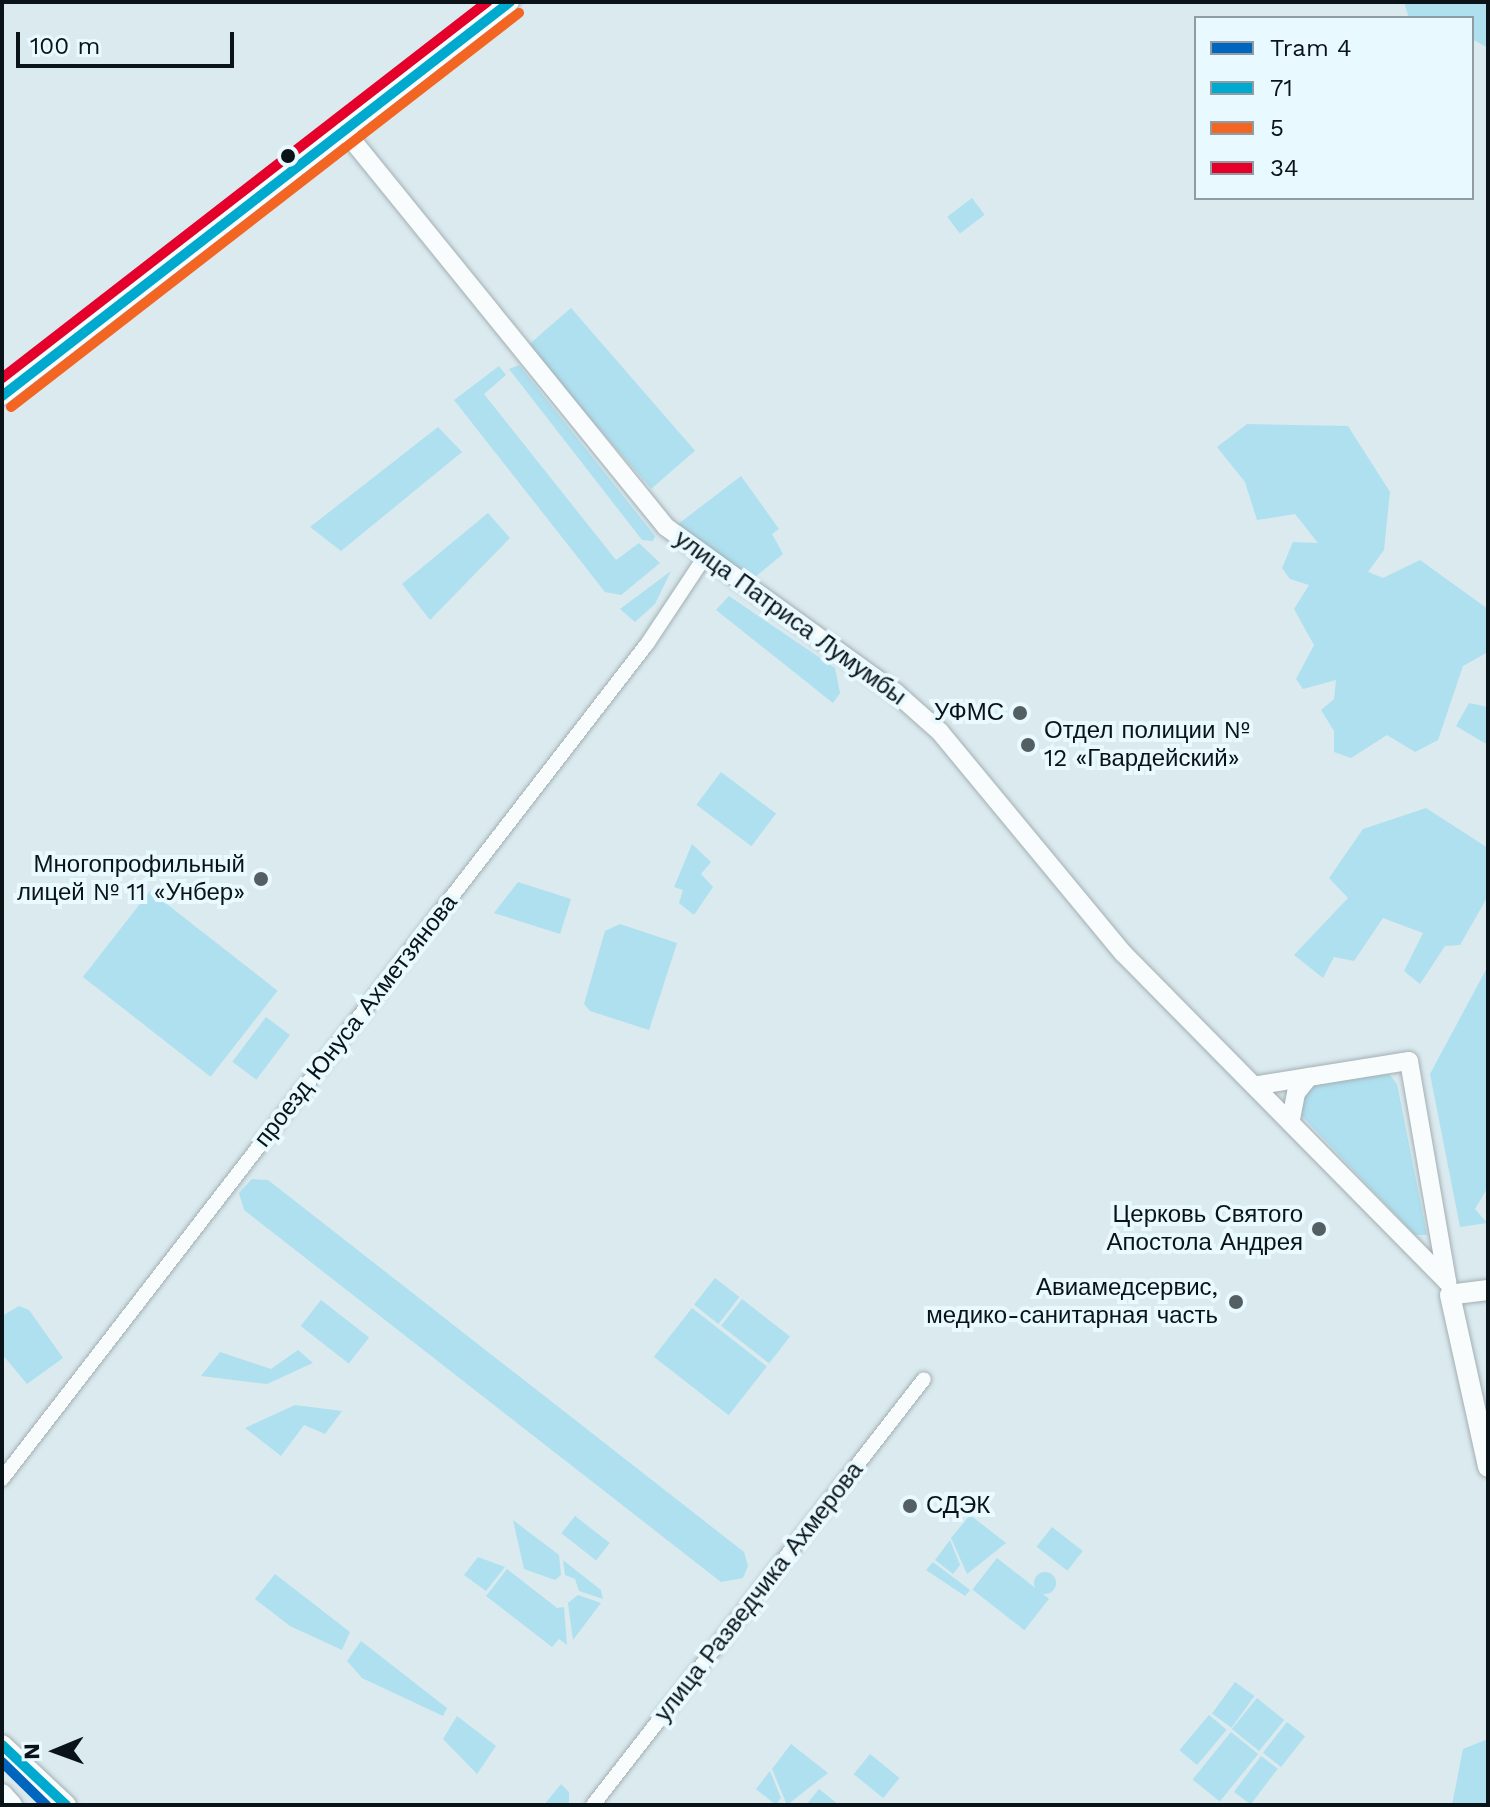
<!DOCTYPE html>
<html>
<head>
<meta charset="utf-8">
<style>
	body { margin:0 }
	#map { position:relative; width:1490px; height:1807px; overflow:hidden; background:#daeaef; font-family:"Work Sans",sans-serif }
	div>[style] { position:absolute }
	[style*='--x'] { left:calc(var(--x)*1px); top:calc(var(--y)*1px); width:calc(var(--w)*1px); rotate:calc(var(--a)*1deg) }
	.green>* { inset:0; background:#afe0ef; transform-origin:0 0 }
	.round { border-radius:50% }
	.roads { filter:drop-shadow(0 0 2px #a3afb3) drop-shadow(0 0 2px #a3afb3) }
	.minor>* { height:14px; margin:-7px; padding:0 7px; transform-origin:7px; border-radius:7px; background:#f9fcfd }
	.tertiary>* { height:18px; margin:-9px; padding:0 9px; transform-origin:9px; border-radius:9px; background:#f9fcfd }
	.secondary>* { height:20px; margin:-10px; padding:0 10px; transform-origin:10px; border-radius:10px; background:#f9fcfd }
	.bus-1>* { height:10px; margin:-5px; padding:0 5px; transform-origin:5px; border-radius:5px; background:#00a9ce }
	.bus-2>* { height:10px; margin:-5px; padding:0 5px; transform-origin:5px; border-radius:5px; background:#f26522 }
	.bus-3>* { height:10px; margin:-5px; padding:0 5px; transform-origin:5px; border-radius:5px; background:#e4002b }
	.tram-1>* { height:10px; margin:-5px; padding:0 5px; transform-origin:5px; border-radius:5px; background:#0065bd }
	.dots>* { width:22px; height:22px; translate:-50% -50%; box-sizing:border-box; border:4px solid #e8f9ff; border-radius:50% }
	span { translate:-50% -50%; white-space:nowrap; text-align:center; line-height:1.15; -webkit-text-stroke:8px #e8f9ff; paint-order:stroke }
	.street-label { font-size:24px; color:#0a1418 }
	.poi-label { font-size:24px; color:#0a1418 }
	.right { translate:-100% -50%; text-align:right }
	.left { translate:0 -50%; text-align:left }
	.frame { position:absolute; inset:0; border:4px solid #0a1418; pointer-events:none }
	.legend { position:absolute; left:1194px; top:16px; width:280px; height:184px; box-sizing:border-box; background:#e8f9ff; border:2px solid #8f9da3; margin:0; padding:10px 14px; list-style:none; font-size:24px; color:#0a1418 }
	.legend li { display:flex; align-items:center; gap:16px; height:40px }
	.legend b { width:40px; border:2px solid #8f9da3 }
	.north { position:absolute; left:16px; top:1711px; width:80px; height:80px; -webkit-text-stroke:6px #e8f9ff; paint-order:stroke; rotate:269deg; font-size:22px; font-weight:700; line-height:32px; text-align:center; color:#0a1418 }
	.north::after { content:''; display:block; margin:auto; width:28px; height:36px; background:#0a1418; clip-path:polygon(50% 0,100% 100%,50% 72%,0 100%) }
	.scale { position:absolute; left:16px; top:32px; width:218px; height:36px; box-sizing:border-box; border:4px solid #0a1418; border-top:0; padding-left:10px; font-size:24px; line-height:28px; white-space:nowrap; color:#0a1418; -webkit-text-stroke:6px #e8f9ff; paint-order:stroke }
</style>
</head>
<body>
<div id="map">
	<div class="green">
		<i style="clip-path:polygon(1404px 2px,1488px 2px,1488px 48px,1472px 39px,1472px 18px,1409px 18px)"></i>
		<i style="left:972px;top:198px;width:21px;height:31px;rotate:53deg"></i>
		<i style="left:571px;top:308px;width:189px;height:58px;rotate:49deg"></i>
		<i style="clip-path:polygon(519px 365px,655px 536px,653px 541px,642px 540px,509px 369px)"></i>
		<i style="clip-path:polygon(499px 366px,506px 375px,484px 394px,616px 560px,639px 543px,660px 563px,621px 595px,605px 592px,454px 400px)"></i>
		<i style="clip-path:polygon(1247px 424px,1348px 426px,1390px 492px,1384px 550px,1368px 572px,1383px 578px,1420px 560px,1488px 609px,1488px 652px,1463px 666px,1438px 740px,1415px 752px,1387px 735px,1351px 758px,1334px 752px,1334px 731px,1321px 710px,1334px 699px,1336px 680px,1303px 689px,1296px 679px,1314px 645px,1294px 609px,1309px 585px,1290px 579px,1282px 568px,1293px 542px,1318px 543px,1295px 514px,1257px 520px,1245px 482px,1217px 447px)"></i>
		<i style="clip-path:polygon(438px 427px,462px 452px,341px 551px,310px 527px)"></i>
		<i style="clip-path:polygon(741px 476px,779px 529px,772px 534px,783px 554px,749px 582px,673px 528px)"></i>
		<i style="clip-path:polygon(488px 513px,510px 538px,430px 620px,402px 584px)"></i>
		<i style="clip-path:polygon(671px 571px,655px 604px,635px 622px,620px 609px)"></i>
		<i style="clip-path:polygon(729px 596px,835px 668px,840px 693px,833px 703px,716px 610px)"></i>
		<i style="clip-path:polygon(1469px 703px,1488px 707px,1488px 745px,1456px 726px)"></i>
		<i style="left:721px;top:772px;width:69px;height:41px;rotate:37deg"></i>
		<i style="clip-path:polygon(1426px 808px,1488px 848px,1488px 896px,1460px 945px,1445px 946px,1420px 984px,1404px 971px,1423px 933px,1383px 918px,1354px 961px,1334px 957px,1323px 978px,1294px 955px,1348px 898px,1329px 878px,1363px 829px)"></i>
		<i style="clip-path:polygon(692px 844px,711px 862px,701px 874px,713px 887px,694px 915px,679px 903px,683px 890px,674px 887px)"></i>
		<i style="clip-path:polygon(518px 882px,571px 899px,560px 934px,494px 913px)"></i>
		<i style="left:150px;top:891px;width:162px;height:109px;rotate:38deg"></i>
		<i style="clip-path:polygon(620px 924px,677px 943px,649px 1030px,590px 1011px,584px 1004px,605px 931px)"></i>
		<i style="clip-path:polygon(1488px 966px,1488px 1187px,1475px 1209px,1487px 1223px,1460px 1227px,1430px 1074px)"></i>
		<i style="left:266px;top:1017px;width:30px;height:56px;rotate:37deg"></i>
		<i style="clip-path:polygon(1389px 1074px,1397px 1084px,1427px 1235px,1415px 1235px,1301px 1115px,1307px 1084px)"></i>
		<i style="clip-path:polygon(252px 1179px,268px 1180px,744px 1552px,748px 1566px,743px 1578px,721px 1582px,244px 1210px,239px 1193px)"></i>
		<i style="left:715px;top:1278px;width:31px;height:34px;rotate:38deg"></i>
		<i style="left:742px;top:1299px;width:61px;height:34px;rotate:38deg"></i>
		<i style="left:321px;top:1300px;width:61px;height:33px;rotate:38deg"></i>
		<i style="clip-path:polygon(19px 1306px,29px 1310px,63px 1358px,27px 1384px,2px 1354px,2px 1316px)"></i>
		<i style="left:692px;top:1308px;width:95px;height:62px;rotate:38deg"></i>
		<i style="clip-path:polygon(298px 1350px,313px 1363px,267px 1384px,201px 1376px,220px 1352px,271px 1369px)"></i>
		<i style="clip-path:polygon(295px 1405px,342px 1411px,325px 1434px,304px 1425px,281px 1456px,245px 1428px)"></i>
		<i style="clip-path:polygon(970px 1515px,1006px 1543px,967px 1574px,951px 1538px)"></i>
		<i style="left:575px;top:1516px;width:44px;height:22px;rotate:38deg"></i>
		<i style="clip-path:polygon(513px 1520px,559px 1555px,561px 1575px,555px 1580px,524px 1569px)"></i>
		<i style="left:1052px;top:1527px;width:39px;height:25px;rotate:38deg"></i>
		<i style="clip-path:polygon(950px 1540px,960px 1565px,953px 1574px,935px 1560px)"></i>
		<i style="clip-path:polygon(478px 1557px,505px 1567px,486px 1591px,464px 1575px)"></i>
		<i style="left:997px;top:1558px;width:66px;height:40px;rotate:38deg"></i>
		<i style="clip-path:polygon(563px 1560px,601px 1590px,603px 1599px,579px 1591px,575px 1579px,565px 1575px)"></i>
		<i style="clip-path:polygon(933px 1562px,970px 1590px,965px 1596px,926px 1570px)"></i>
		<i style="clip-path:polygon(507px 1569px,557px 1608px,564px 1607px,567px 1645px,559px 1639px,552px 1647px,486px 1596px)"></i>
		<i class="round" style="left:1034px;top:1572px;width:22px;height:22px"></i>
		<i style="clip-path:polygon(275px 1574px,350px 1632px,342px 1650px,290px 1626px,255px 1599px)"></i>
		<i style="clip-path:polygon(578px 1595px,601px 1603px,573px 1640px,568px 1603px)"></i>
		<i style="clip-path:polygon(361px 1641px,447px 1708px,443px 1716px,362px 1678px,347px 1661px)"></i>
		<i style="left:1235px;top:1682px;width:24px;height:39px;rotate:36deg"></i>
		<i style="left:1257px;top:1698px;width:35px;height:40px;rotate:39deg"></i>
		<i style="left:1209px;top:1715px;width:23px;height:46px;rotate:40deg"></i>
		<i style="clip-path:polygon(457px 1716px,496px 1746px,477px 1774px,443px 1739px)"></i>
		<i style="left:1287px;top:1722px;width:23px;height:39px;rotate:38deg"></i>
		<i style="left:1231px;top:1732px;width:35px;height:61px;rotate:39deg"></i>
		<i style="clip-path:polygon(1488px 1739px,1488px 1805px,1452px 1805px,1463px 1749px)"></i>
		<i style="clip-path:polygon(791px 1744px,828px 1773px,787px 1805px,772px 1769px)"></i>
		<i style="left:870px;top:1754px;width:38px;height:26px;rotate:39deg"></i>
		<i style="left:1261px;top:1756px;width:21px;height:45px;rotate:37deg"></i>
		<i style="clip-path:polygon(770px 1771px,781px 1798px,776px 1805px,756px 1789px)"></i>
		<i style="clip-path:polygon(561px 1784px,569px 1792px,569px 1805px,544px 1805px)"></i>
		<i style="clip-path:polygon(819px 1789px,839px 1805px,806px 1805px)"></i>
	</div>
	<div class="roads">
		<div class="minor">
			<i style="--x:2;--y:1479;--w:1055;--a:-52.32"></i>
			<i style="--x:647;--y:644;--w:103;--a:-56.5"></i>
			<i style="--x:593;--y:1805;--w:539;--a:-52.15"></i>
		</div>
		<div class="tertiary">
			<i style="--x:344;--y:130;--w:511;--a:50.96"></i>
			<i style="--x:666;--y:527;--w:282;--a:35.8"></i>
			<i style="--x:895;--y:692;--w:60;--a:41.6"></i>
			<i style="--x:940;--y:732;--w:287;--a:50.4"></i>
			<i style="--x:1123;--y:953;--w:462;--a:45.4"></i>
			<i style="--x:2;--y:396;--w:643;--a:-37.8"></i>
			<i style="--x:1259;--y:1085;--w:152;--a:-9.1"></i>
			<i style="--x:1409;--y:1061;--w:224;--a:80.2"></i>
			<i style="--x:1291;--y:1119;--w:26;--a:-79"></i>
			<i style="--x:1296;--y:1093;--w:21;--a:-51"></i>
		</div>
		<div class="secondary">
			<i style="--x:1488;--y:1290;--w:38;--a:173"></i>
			<i style="--x:1450;--y:1295;--w:176;--a:77.5"></i>
			<i style="--x:2;--y:1745;--w:88;--a:43.2"></i>
			<i style="--x:2;--y:1794;--w:15;--a:48"></i>
		</div>
	</div>
	<div class="bus-1">
		<i style="--x:2;--y:396;--w:643;--a:-37.8"></i>
		<i style="--x:2;--y:1745;--w:88;--a:43.2"></i>
	</div>
	<div class="bus-2">
		<i style="--x:11;--y:407;--w:643;--a:-37.8"></i>
	</div>
	<div class="bus-3">
		<i style="--x:2;--y:378;--w:614;--a:-37.78"></i>
	</div>
	<div class="tram-1">
		<i style="--x:2;--y:1762;--w:62;--a:44.3"></i>
	</div>
	<div class="dots">
		<i style="left:288px;top:156px;background:#0a1418"></i>
		<i style="left:1020px;top:713px;background:#535f63"></i>
		<i style="left:1028px;top:745px;background:#535f63"></i>
		<i style="left:261px;top:879px;background:#535f63"></i>
		<i style="left:1319px;top:1229px;background:#535f63"></i>
		<i style="left:1236px;top:1302px;background:#535f63"></i>
		<i style="left:910px;top:1506px;background:#535f63"></i>
	</div>
	<div class="street-label">
		<span style="left:790px;top:618px;rotate:36deg">улица Патриса Лумумбы</span>
		<span style="left:356px;top:1021px;rotate:-52deg">проезд Юнуса Ахметзянова</span>
		<span style="left:759px;top:1592px;rotate:-52deg">улица Разведчика Ахмерова</span>
	</div>
	<div class="poi-label">
		<span class="right" style="left:1004px;top:713px">УФМС</span>
		<span class="left" style="left:1044px;top:745px">Отдел полиции №<br>12 «Гвардейский»</span>
		<span class="right" style="left:245px;top:879px">Многопрофильный<br>лицей № 11 «Унбер»</span>
		<span class="right" style="left:1303px;top:1229px">Церковь Святого<br>Апостола Андрея</span>
		<span class="right" style="left:1218px;top:1302px">Авиамедсервис,<br>медико-санитарная часть</span>
		<span class="left" style="left:926px;top:1506px">СДЭК</span>
	</div>
	<div class="frame"></div>
	<ul class="legend">
	<li><b style="height:10px;background:#0065bd"></b>Tram 4</li>
	<li><b style="height:10px;background:#00a9ce"></b>71</li>
	<li><b style="height:10px;background:#f26522"></b>5</li>
	<li><b style="height:10px;background:#e4002b"></b>34</li>
	</ul>
	<div class="north">N</div>
	<div class="scale">100 m</div>
</div>
</body>
</html>
